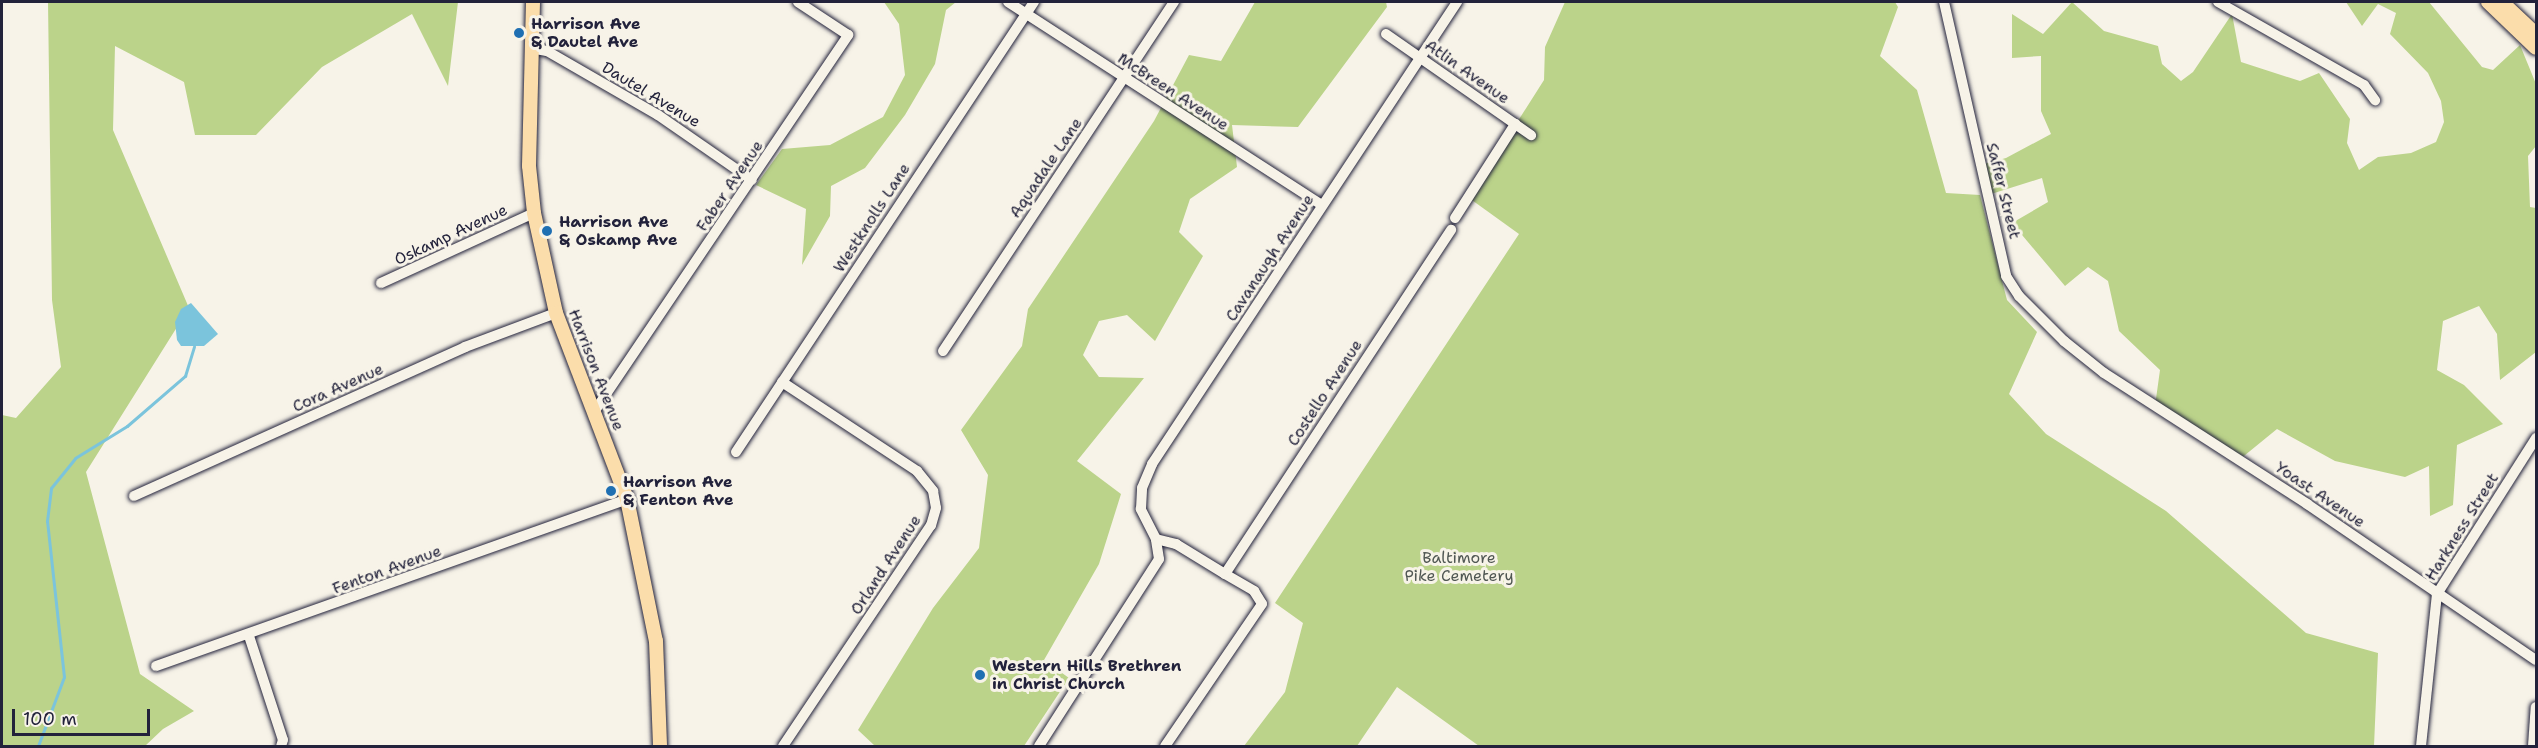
<!DOCTYPE html>
<html>
<head>
<meta charset="utf-8">
<style>
	body { margin:0 }
	#map { position:relative; width:2538px; height:748px; overflow:hidden; background:#f7f3e8; font-family:"Shantell Sans",sans-serif }
	div>[style] { position:absolute }
	[style*='--x'] { left:calc(var(--x)*1px); top:calc(var(--y)*1px); width:calc(var(--w)*1px); rotate:calc(var(--a)*1deg) }
	.green>* { inset:0; background:#bbd38a }
	.water>* { inset:0; background:#7bc4dc }
	.stream>* { height:3px; margin:-1.5px; padding:0 1.5px; transform-origin:1.5px; border-radius:1.5px; background:#7bc4dc }
	.roads { filter:drop-shadow(0 0 2px #22223b) drop-shadow(0 0 2px #22223b) }
	.minor>* { height:10px; margin:-5px; padding:0 5px; transform-origin:5px; border-radius:5px; background:#f7f3e8 }
	.major>* { height:14px; margin:-7px; padding:0 7px; transform-origin:7px; border-radius:7px; background:#fbddab }
	.dots>* { width:16px; height:16px; translate:-50% -50%; box-sizing:border-box; border:3px solid #f7f3e8; border-radius:50% }
	span { translate:-50% -50%; white-space:nowrap; text-align:center; line-height:1.15; -webkit-text-stroke:6px #f7f3e8; paint-order:stroke }
	.poi-label { font-size:16px; color:#22223b; font-weight:700 }
	.left { translate:0 -50%; text-align:left }
	.street-label { font-size:16px; color:#22223b }
	.park-label { font-size:16px; color:#505753 }
	.frame { position:absolute; inset:0; border:3px solid #22223b; pointer-events:none }
	.scale { position:absolute; left:12px; top:709px; width:138px; height:27px; box-sizing:border-box; border:3px solid #22223b; border-top:0; padding-left:8px; font-size:18px; line-height:21px; white-space:nowrap; color:#22223b; -webkit-text-stroke:4px #f7f3e8; paint-order:stroke }
</style>
</head>
<body>
<div id="map">
	<div class="green">
		<i style="clip-path:polygon(48px 2px,458px 2px,448px 86px,412px 14px,322px 67px,256px 135px,195px 135px,184px 82px,115px 46px,113px 130px,189px 308px,86px 472px,140px 674px,194px 711px,163px 729px,145px 746px,2px 746px,2px 415px,16px 418px,61px 367px,52px 300px)"></i>
		<i style="clip-path:polygon(884px 2px,956px 2px,946px 10px,935px 64px,905px 115px,865px 168px,831px 186px,830px 216px,802px 265px,806px 209px,756px 185px,782px 149px,830px 145px,883px 117px,905px 75px,899px 24px)"></i>
		<i style="clip-path:polygon(1255px 2px,1386px 2px,1387px 7px,1298px 127px,1232px 125px,1237px 167px,1190px 199px,1179px 232px,1203px 256px,1155px 341px,1127px 315px,1099px 321px,1083px 355px,1099px 377px,1144px 378px,1077px 461px,1121px 494px,1099px 564px,1044px 660px,1069px 678px,1024px 746px,875px 746px,858px 730px,933px 608px,979px 548px,988px 475px,961px 430px,1022px 346px,1028px 309px,1154px 121px,1189px 55px,1221px 61px)"></i>
		<i style="clip-path:polygon(1565px 2px,1895px 2px,1898px 7px,1880px 56px,1917px 90px,1946px 193px,1980px 195px,2007px 300px,2037px 332px,2009px 394px,2046px 434px,2166px 511px,2306px 633px,2378px 653px,2374px 746px,1479px 746px,1397px 687px,1357px 746px,1244px 746px,1285px 692px,1303px 623px,1275px 603px,1519px 234px,1469px 198px,1544px 80px,1545px 47px)"></i>
		<i style="clip-path:polygon(2072px 2px,2104px 31px,2158px 46px,2162px 64px,2181px 81px,2193px 72px,2232px 14px,2241px 62px,2300px 81px,2319px 73px,2350px 119px,2347px 143px,2359px 170px,2378px 157px,2411px 153px,2436px 142px,2444px 122px,2441px 101px,2428px 73px,2390px 34px,2396px 13px,2378px 4px,2362px 26px,2346px 2px,2429px 2px,2482px 67px,2493px 70px,2520px 45px,2536px 84px,2536px 146px,2528px 156px,2530px 207px,2536px 208px,2536px 352px,2500px 380px,2497px 334px,2479px 306px,2443px 321px,2437px 370px,2464px 385px,2503px 424px,2457px 445px,2453px 505px,2430px 516px,2429px 466px,2405px 477px,2335px 461px,2277px 429px,2239px 460px,2155px 406px,2160px 370px,2119px 331px,2108px 281px,2088px 267px,2065px 286px,2012px 223px,2048px 202px,2042px 178px,1988px 195px,1980px 165px,2006px 158px,2051px 134px,2041px 111px,2041px 56px,2012px 58px,2012px 14px,2043px 34px)"></i>
	</div>
	<div class="water">
		<i style="clip-path:polygon(191px 303px,218px 334px,204px 346px,181px 346px,177px 340px,175px 322px,181px 309px)"></i>
	</div>
	<div class="stream">
		<i style="--x:38;--y:746;--w:74;--a:-69.4"></i>
		<i style="--x:64;--y:677;--w:157;--a:-96.2"></i>
		<i style="--x:47;--y:521;--w:33;--a:-83"></i>
		<i style="--x:51;--y:488;--w:38;--a:-51"></i>
		<i style="--x:75;--y:458;--w:61;--a:-31.6"></i>
		<i style="--x:127;--y:426;--w:77;--a:-40.8"></i>
		<i style="--x:185;--y:376;--w:31;--a:-73"></i>
	</div>
	<div class="roads">
		<div class="minor">
			<i style="--x:1008;--y:2;--w:374;--a:32.9"></i>
			<i style="--x:1944;--y:2;--w:281;--a:77.2"></i>
			<i style="--x:2006;--y:276;--w:24;--a:57"></i>
			<i style="--x:2019;--y:296;--w:64;--a:45"></i>
			<i style="--x:2064;--y:341;--w:51;--a:38.7"></i>
			<i style="--x:2104;--y:373;--w:242;--a:32.8"></i>
			<i style="--x:2307;--y:504;--w:277;--a:34.3"></i>
			<i style="--x:2218;--y:2;--w:168;--a:29.6"></i>
			<i style="--x:2364;--y:85;--w:19;--a:54"></i>
			<i style="--x:1386;--y:34;--w:177;--a:34.9"></i>
			<i style="--x:530;--y:48;--w:17;--a:10"></i>
			<i style="--x:547;--y:51;--w:128;--a:30"></i>
			<i style="--x:658;--y:115;--w:114;--a:34.7"></i>
			<i style="--x:1455;--y:218;--w:112;--a:-57.4"></i>
			<i style="--x:381;--y:283;--w:168;--a:-24.6"></i>
			<i style="--x:943;--y:351;--w:419;--a:-56.5"></i>
			<i style="--x:782;--y:382;--w:162;--a:33.4"></i>
			<i style="--x:917;--y:471;--w:26;--a:51"></i>
			<i style="--x:933;--y:491;--w:17;--a:80"></i>
			<i style="--x:936;--y:508;--w:18;--a:106"></i>
			<i style="--x:931;--y:525;--w:266;--a:123.8"></i>
			<i style="--x:594;--y:412;--w:455;--a:-56"></i>
			<i style="--x:848;--y:35;--w:60;--a:-146.6"></i>
			<i style="--x:736;--y:452;--w:540;--a:-56.49"></i>
			<i style="--x:134;--y:496;--w:363;--a:-24.2"></i>
			<i style="--x:465;--y:347;--w:97;--a:-20.5"></i>
			<i style="--x:1156;--y:539;--w:21;--a:14"></i>
			<i style="--x:1176;--y:544;--w:57;--a:31.5"></i>
			<i style="--x:1225;--y:574;--w:34;--a:30"></i>
			<i style="--x:1254;--y:591;--w:15;--a:58"></i>
			<i style="--x:1262;--y:604;--w:172;--a:124.3"></i>
			<i style="--x:1225;--y:574;--w:412;--a:-56.7"></i>
			<i style="--x:249;--y:636;--w:109;--a:71.9"></i>
			<i style="--x:283;--y:740;--w:6;--a:108"></i>
			<i style="--x:156;--y:666;--w:500;--a:-19.5"></i>
			<i style="--x:1039;--y:746;--w:222;--a:-57.3"></i>
			<i style="--x:1159;--y:559;--w:20;--a:-99"></i>
			<i style="--x:1156;--y:539;--w:34;--a:-117"></i>
			<i style="--x:1141;--y:509;--w:21;--a:-87"></i>
			<i style="--x:1142;--y:488;--w:26;--a:-67"></i>
			<i style="--x:1152;--y:464;--w:554;--a:-56.57"></i>
			<i style="--x:2421;--y:746;--w:153;--a:-84"></i>
			<i style="--x:2437;--y:594;--w:185;--a:-57.6"></i>
			<i style="--x:2533;--y:746;--w:39;--a:-86"></i>
		</div>
		<div class="major">
			<i style="--x:533;--y:2;--w:164;--a:91.4"></i>
			<i style="--x:529;--y:166;--w:47;--a:83.9"></i>
			<i style="--x:534;--y:213;--w:102;--a:77.6"></i>
			<i style="--x:556;--y:313;--w:199;--a:69.1"></i>
			<i style="--x:627;--y:499;--w:145;--a:78.5"></i>
			<i style="--x:656;--y:641;--w:105;--a:87.8"></i>
			<i style="--x:2488;--y:2;--w:66;--a:43.8"></i>
			<i style="--x:2502;--y:2;--w:47;--a:43.3"></i>
		</div>
	</div>
	<div class="dots">
		<i style="left:519px;top:33px;background:#1f6fb2"></i>
		<i style="left:547px;top:231px;background:#1f6fb2"></i>
		<i style="left:611px;top:491px;background:#1f6fb2"></i>
		<i style="left:980px;top:675px;background:#1f6fb2"></i>
	</div>
	<div class="poi-label">
		<span class="left" style="left:531px;top:33px">Harrison Ave<br>&amp; Dautel Ave</span>
		<span class="left" style="left:559px;top:231px">Harrison Ave<br>&amp; Oskamp Ave</span>
		<span class="left" style="left:623px;top:491px">Harrison Ave<br>&amp; Fenton Ave</span>
		<span class="left" style="left:992px;top:675px">Western Hills Brethren<br>in Christ Church</span>
	</div>
	<div class="street-label">
		<span style="left:1467px;top:72px;rotate:35deg">Atlin Avenue</span>
		<span style="left:1173px;top:92px;rotate:33deg">McBreen Avenue</span>
		<span style="left:651px;top:95px;rotate:31deg">Dautel Avenue</span>
		<span style="left:1046px;top:168px;rotate:-56deg">Aquadale Lane</span>
		<span style="left:730px;top:186px;rotate:-56deg">Faber Avenue</span>
		<span style="left:2003px;top:191px;rotate:76deg">Saffer Street</span>
		<span style="left:872px;top:218px;rotate:-57deg">Westknolls Lane</span>
		<span style="left:451px;top:235px;rotate:-25deg">Oskamp Avenue</span>
		<span style="left:1270px;top:258px;rotate:-57deg">Cavanaugh Avenue</span>
		<span style="left:596px;top:370px;rotate:69deg">Harrison Avenue</span>
		<span style="left:338px;top:388px;rotate:-24deg">Cora Avenue</span>
		<span style="left:1325px;top:393px;rotate:-57deg">Costello Avenue</span>
		<span style="left:2320px;top:495px;rotate:34deg">Yoast Avenue</span>
		<span style="left:2462px;top:527px;rotate:-58deg">Harkness Street</span>
		<span style="left:886px;top:565px;rotate:-57deg">Orland Avenue</span>
		<span style="left:387px;top:570px;rotate:-20deg">Fenton Avenue</span>
	</div>
	<div class="park-label">
		<span style="left:1459px;top:567px">Baltimore<br>Pike Cemetery</span>
	</div>
	<div class="frame"></div>
	<div class="scale">100 m</div>
</div>
</body>
</html>
